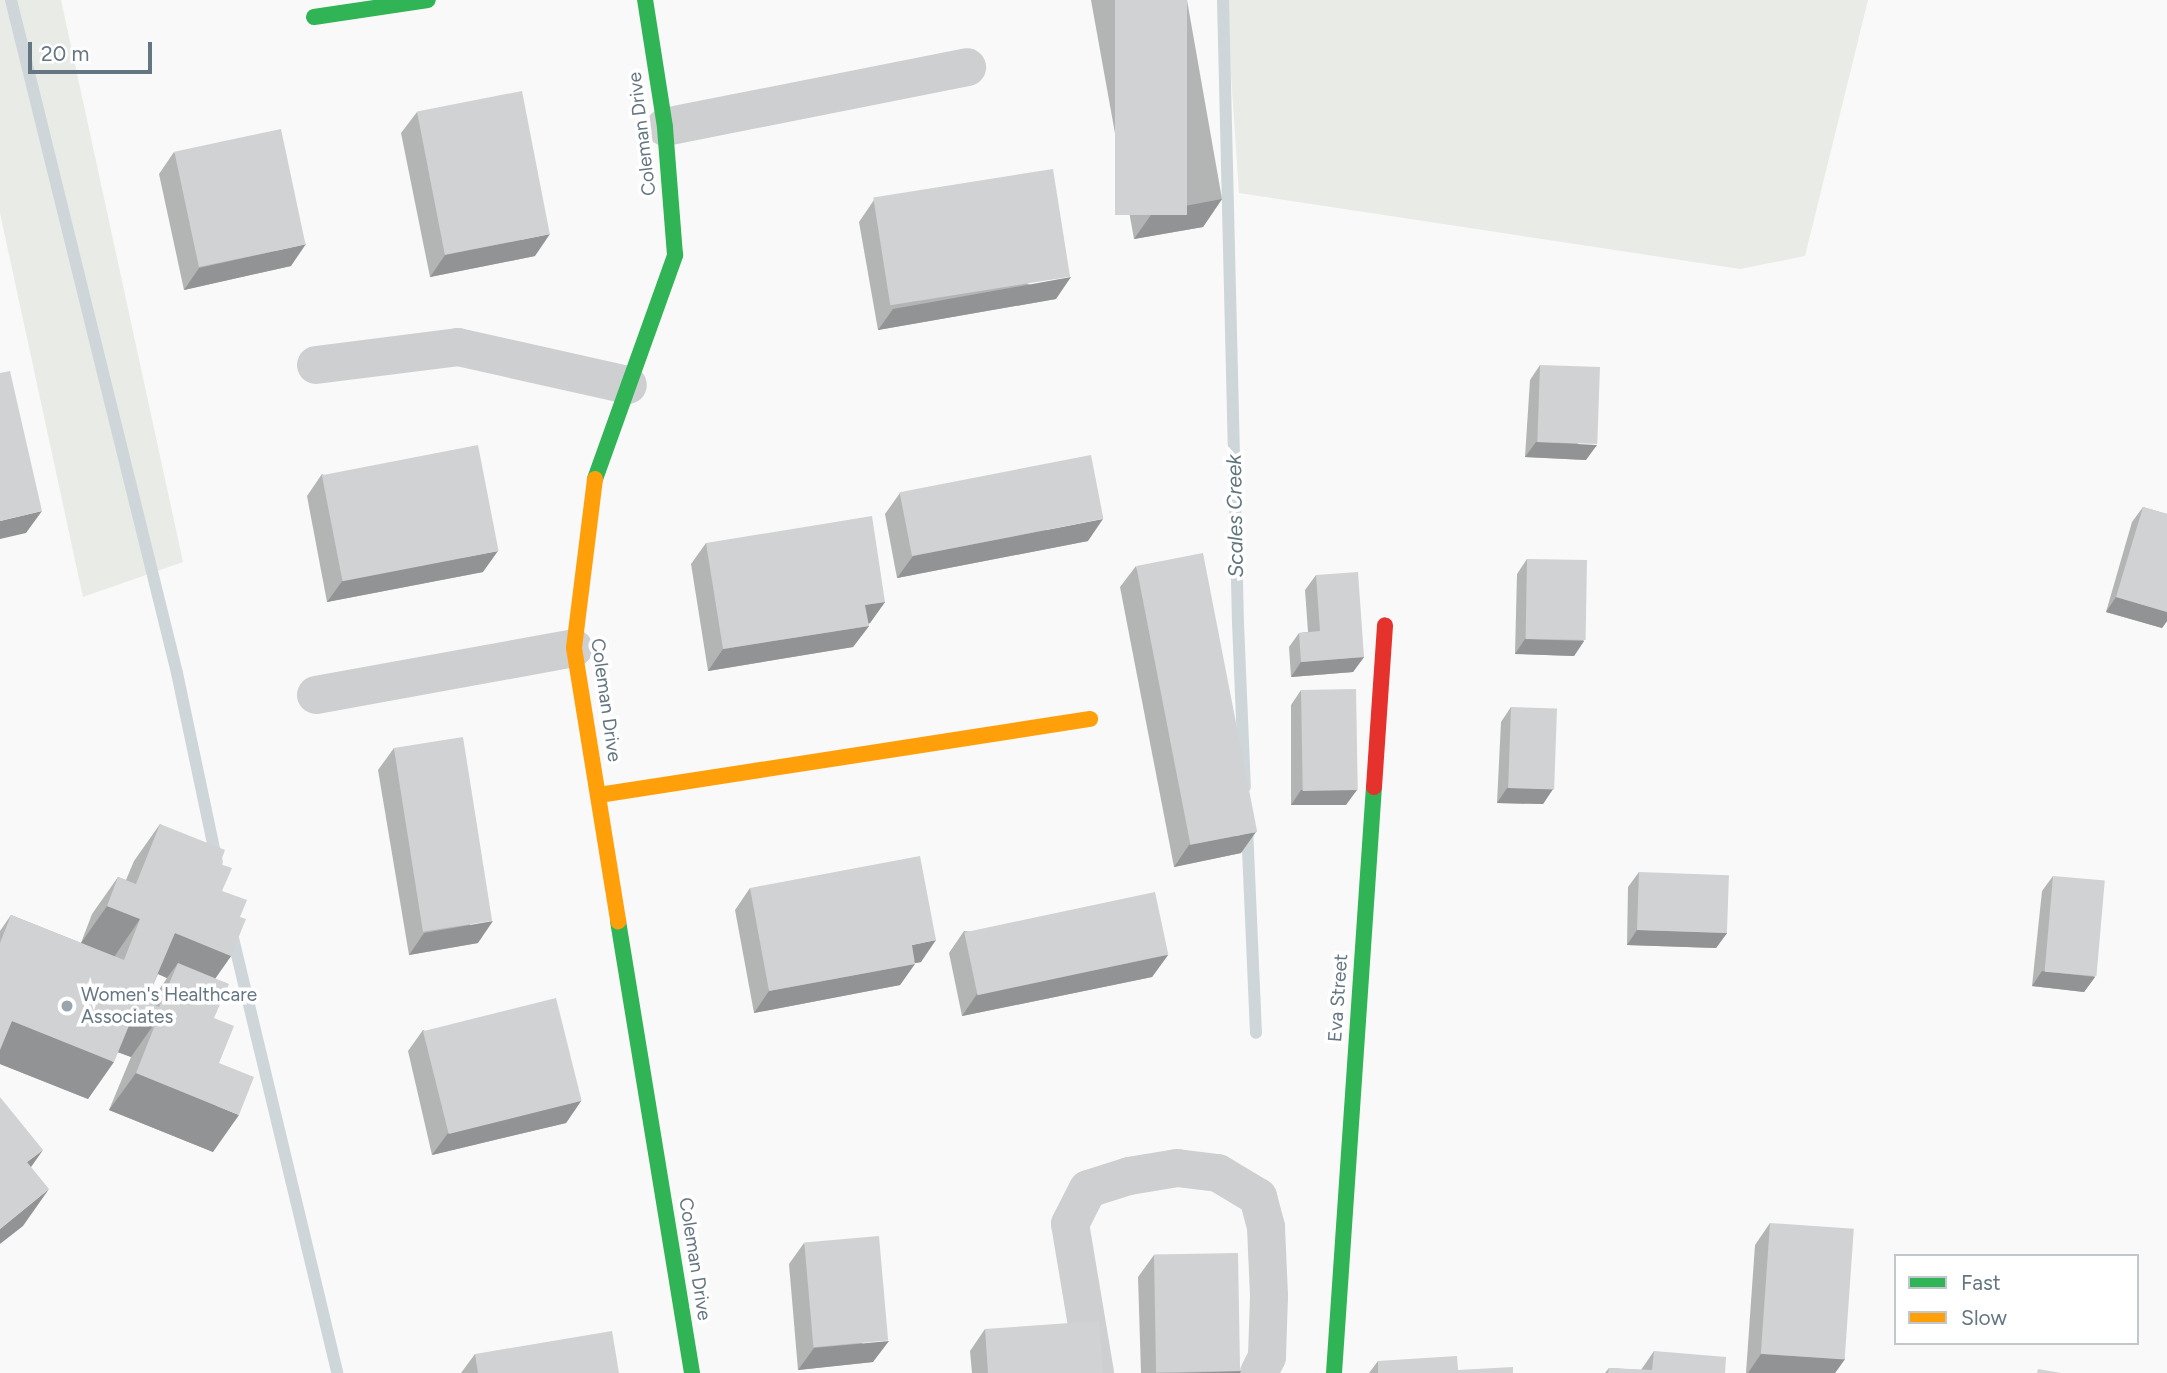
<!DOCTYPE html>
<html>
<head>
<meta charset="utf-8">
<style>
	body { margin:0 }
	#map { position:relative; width:2167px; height:1373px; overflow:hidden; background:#f9f9f9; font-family:Figtree,sans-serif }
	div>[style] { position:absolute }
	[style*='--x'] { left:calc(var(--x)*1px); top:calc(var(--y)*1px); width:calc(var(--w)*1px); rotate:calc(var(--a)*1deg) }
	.green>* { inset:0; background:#e8ebe6 }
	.stream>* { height:12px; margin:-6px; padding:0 6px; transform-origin:6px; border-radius:6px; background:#ced6d9 }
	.street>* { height:38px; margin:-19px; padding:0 19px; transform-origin:19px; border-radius:19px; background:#cecfd0 }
	.fast>* { height:16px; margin:-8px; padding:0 8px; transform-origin:8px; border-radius:8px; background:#30b455 }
	.slow>* { height:16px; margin:-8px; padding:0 8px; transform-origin:8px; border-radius:8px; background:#ff9f0a }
	.jam>* { height:16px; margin:-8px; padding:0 8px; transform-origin:8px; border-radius:8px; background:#e5322d }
	.wall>* { inset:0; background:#b3b5b5 }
	.shaded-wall>* { inset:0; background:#929394 }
	.building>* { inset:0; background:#d0d2d3; transform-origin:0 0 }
	.dots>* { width:19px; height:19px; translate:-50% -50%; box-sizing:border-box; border:4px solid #fff; border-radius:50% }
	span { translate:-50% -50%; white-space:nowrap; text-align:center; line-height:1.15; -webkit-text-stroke:7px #fff; paint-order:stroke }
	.street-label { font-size:19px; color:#657683 }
	.poi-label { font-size:19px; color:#657683 }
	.left { translate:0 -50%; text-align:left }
	.water-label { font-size:21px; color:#60757c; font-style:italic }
	.legend { position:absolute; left:1894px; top:1254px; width:245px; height:91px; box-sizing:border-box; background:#fff; border:2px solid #c1c8cd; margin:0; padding:9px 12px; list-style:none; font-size:21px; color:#657683 }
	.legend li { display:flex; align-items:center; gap:14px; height:35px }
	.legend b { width:35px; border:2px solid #c1c8cd }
	.scale { position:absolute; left:28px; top:42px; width:124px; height:32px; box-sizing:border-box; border:4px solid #657683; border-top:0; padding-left:9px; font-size:21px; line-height:24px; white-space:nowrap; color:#657683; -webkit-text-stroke:5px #fff; paint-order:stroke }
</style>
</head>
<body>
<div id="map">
	<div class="green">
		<i style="clip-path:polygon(0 0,61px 0,183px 562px,83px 597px,0 213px)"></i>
		<i style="clip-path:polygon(1226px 0,1868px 0,1805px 256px,1740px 269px,1239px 193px)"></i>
	</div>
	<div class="stream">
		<i style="--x:11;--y:0;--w:693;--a:76.14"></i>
		<i style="--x:177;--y:673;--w:193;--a:78.1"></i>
		<i style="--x:1223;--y:0;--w:623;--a:88.62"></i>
		<i style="--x:1238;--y:623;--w:164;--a:87.6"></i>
		<i style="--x:1247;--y:827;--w:206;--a:87.5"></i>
		<i style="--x:232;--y:934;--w:451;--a:76.5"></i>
	</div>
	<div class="street">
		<i style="--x:665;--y:127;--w:308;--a:-11.2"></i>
		<i style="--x:316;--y:365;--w:143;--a:-7.2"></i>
		<i style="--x:458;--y:347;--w:174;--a:12.6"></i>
		<i style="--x:316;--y:695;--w:262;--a:-10.3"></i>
		<i style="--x:1095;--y:1373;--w:151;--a:-99.5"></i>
		<i style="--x:1070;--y:1224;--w:39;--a:-63"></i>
		<i style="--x:1088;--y:1189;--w:43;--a:-17.6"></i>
		<i style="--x:1129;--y:1176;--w:49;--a:-9.5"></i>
		<i style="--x:1177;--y:1168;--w:41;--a:7"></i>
		<i style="--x:1218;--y:1173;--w:47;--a:31"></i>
		<i style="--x:1258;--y:1197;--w:31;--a:75"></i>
		<i style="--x:1266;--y:1227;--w:69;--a:87.5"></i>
		<i style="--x:1269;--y:1296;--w:61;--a:91.9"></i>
		<i style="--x:1267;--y:1357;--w:18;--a:117"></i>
	</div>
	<div class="fast">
		<i style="--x:314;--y:17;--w:115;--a:-8.5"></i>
		<i style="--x:595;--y:479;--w:238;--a:-70.3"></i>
		<i style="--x:675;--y:255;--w:128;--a:-94.5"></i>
		<i style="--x:665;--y:127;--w:129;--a:-98.9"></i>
		<i style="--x:618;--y:921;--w:458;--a:80.7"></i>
		<i style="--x:1334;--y:1373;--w:587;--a:-86.1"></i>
	</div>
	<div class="slow">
		<i style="--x:595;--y:479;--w:170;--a:97.1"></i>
		<i style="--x:574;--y:648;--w:277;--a:80.8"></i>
		<i style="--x:599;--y:795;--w:497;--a:-8.8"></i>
	</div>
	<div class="jam">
		<i style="--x:1374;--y:787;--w:162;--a:-86.1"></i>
	</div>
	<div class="wall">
		<i style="clip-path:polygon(1091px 0,1187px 0,1222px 199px,1203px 227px,1134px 239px)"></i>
		<i style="clip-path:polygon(417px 112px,535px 256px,430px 277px,401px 133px)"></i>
		<i style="clip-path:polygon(174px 152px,291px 266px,184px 290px,159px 174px)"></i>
		<i style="clip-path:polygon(874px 200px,1056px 299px,878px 330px,859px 222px)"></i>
		<i style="clip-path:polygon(1540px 365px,1586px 460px,1525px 457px,1530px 380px)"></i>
		<i style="clip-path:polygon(322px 474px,483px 572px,327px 602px,307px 496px)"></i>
		<i style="clip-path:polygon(900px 493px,1088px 541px,897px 578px,885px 514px)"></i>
		<i style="clip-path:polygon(2143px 507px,2167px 514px,2167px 621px,2162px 628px,2106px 612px,2132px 522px)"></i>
		<i style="clip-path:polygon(706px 543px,885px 602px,870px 623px,868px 624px,869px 626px,853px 647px,708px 671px,691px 564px)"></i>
		<i style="clip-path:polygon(1527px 559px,1584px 641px,1574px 656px,1515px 654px,1517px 574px)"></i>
		<i style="clip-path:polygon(1136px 566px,1241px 853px,1174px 867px,1120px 587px)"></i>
		<i style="clip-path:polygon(1316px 575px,1364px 657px,1353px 672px,1291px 677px,1289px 647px,1299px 633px,1308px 632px,1305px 590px)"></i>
		<i style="clip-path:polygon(1301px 690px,1346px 805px,1291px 805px,1291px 705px)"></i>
		<i style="clip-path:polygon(1511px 707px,1553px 789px,1543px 804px,1497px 803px,1501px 722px)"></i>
		<i style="clip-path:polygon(394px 748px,478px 943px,409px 955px,378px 770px)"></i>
		<i style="clip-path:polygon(evenodd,160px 824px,220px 864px,222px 891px,240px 917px,231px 956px,215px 979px,214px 1018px,219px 1063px,213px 1152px,109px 1110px,131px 1057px,118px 1052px,88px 1099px,0 1064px,0 931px,11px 915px,81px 943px,92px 914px,118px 877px,126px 880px,134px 861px,160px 824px,158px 974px,167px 978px,150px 1003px,146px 1001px,158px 974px)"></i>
		<i style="clip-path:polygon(1639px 872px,1727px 933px,1716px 948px,1627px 945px,1628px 887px)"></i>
		<i style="clip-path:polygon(2053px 876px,2095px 977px,2084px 992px,2032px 986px,2042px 891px)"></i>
		<i style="clip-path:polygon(750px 888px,921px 962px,915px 963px,900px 985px,754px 1013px,735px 910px)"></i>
		<i style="clip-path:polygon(964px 931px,1168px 955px,1152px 977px,962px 1016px,949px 953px)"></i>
		<i style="clip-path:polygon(423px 1030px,581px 1101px,566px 1123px,432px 1155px,408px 1051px)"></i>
		<i style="clip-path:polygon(1770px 1223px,1845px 1359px,1835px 1373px,1746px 1373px,1755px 1245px)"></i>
		<i style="clip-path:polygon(804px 1243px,873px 1362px,798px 1370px,789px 1264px)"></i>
		<i style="clip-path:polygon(1154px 1255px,1240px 1373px,1141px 1373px,1138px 1277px)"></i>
		<i style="clip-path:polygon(985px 1329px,1103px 1373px,972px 1373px,970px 1351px)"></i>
		<i style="clip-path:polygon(1654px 1351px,1725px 1373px,1605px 1373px,1609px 1368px,1641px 1370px)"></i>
		<i style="clip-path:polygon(475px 1354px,619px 1373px,461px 1373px)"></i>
		<i style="clip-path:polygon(1378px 1361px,1458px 1370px,1513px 1373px,1369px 1373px)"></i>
	</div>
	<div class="shaded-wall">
		<i style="clip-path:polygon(1222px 199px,1203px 227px,1134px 239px,1153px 212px)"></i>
		<i style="clip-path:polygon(550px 234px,535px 256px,430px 277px,445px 255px)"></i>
		<i style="clip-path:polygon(306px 244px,291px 266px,184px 290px,199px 268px)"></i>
		<i style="clip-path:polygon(1071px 277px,1056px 299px,878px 330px,893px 309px)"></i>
		<i style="clip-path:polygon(1536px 442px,1597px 445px,1586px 460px,1525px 457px)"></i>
		<i style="clip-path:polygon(42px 511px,26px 533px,0 539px,0 521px)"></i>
		<i style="clip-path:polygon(1103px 519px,1088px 541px,897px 578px,913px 556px)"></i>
		<i style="clip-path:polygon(498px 551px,483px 572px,327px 602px,343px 580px)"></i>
		<i style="clip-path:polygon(2116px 597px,2167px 612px,2167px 621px,2162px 628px,2106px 612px)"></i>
		<i style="clip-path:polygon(885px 602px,870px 623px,850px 627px,865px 605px)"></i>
		<i style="clip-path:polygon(869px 626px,853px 647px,708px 671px,723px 649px)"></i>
		<i style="clip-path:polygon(1525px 639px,1584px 641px,1574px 656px,1515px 654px)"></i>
		<i style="clip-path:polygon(1364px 657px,1353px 672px,1291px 677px,1301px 662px)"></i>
		<i style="clip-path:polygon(1507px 788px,1553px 789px,1543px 804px,1497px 803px)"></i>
		<i style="clip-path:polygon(1301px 790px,1357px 790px,1346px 805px,1291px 805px)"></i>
		<i style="clip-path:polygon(1256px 832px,1241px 853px,1174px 867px,1189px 845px)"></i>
		<i style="clip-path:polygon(107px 906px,140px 919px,114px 957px,81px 943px)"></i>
		<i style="clip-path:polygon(493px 921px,478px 943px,409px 955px,424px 933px)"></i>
		<i style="clip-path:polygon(1637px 930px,1727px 933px,1716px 948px,1627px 945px)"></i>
		<i style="clip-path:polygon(175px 933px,231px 956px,205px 993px,178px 963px,167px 978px,149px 970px)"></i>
		<i style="clip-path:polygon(936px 940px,921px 962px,896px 967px,912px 945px)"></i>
		<i style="clip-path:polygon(1168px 955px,1152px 977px,962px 1016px,977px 994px)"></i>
		<i style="clip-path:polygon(915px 964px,900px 985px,754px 1013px,769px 991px)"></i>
		<i style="clip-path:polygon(2042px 971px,2095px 977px,2084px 992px,2032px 986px)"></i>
		<i style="clip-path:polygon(135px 1011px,157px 1020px,131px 1057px,109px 1049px)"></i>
		<i style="clip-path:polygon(12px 1021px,114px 1062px,88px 1099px,0 1064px,0 1039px)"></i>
		<i style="clip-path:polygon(136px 1073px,239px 1115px,213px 1152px,109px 1110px)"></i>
		<i style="clip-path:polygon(581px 1101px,566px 1123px,432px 1155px,448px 1133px)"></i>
		<i style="clip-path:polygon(43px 1150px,17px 1187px,27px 1162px)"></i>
		<i style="clip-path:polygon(49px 1189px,23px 1226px,0 1244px,0 1229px)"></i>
		<i style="clip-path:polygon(889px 1341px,873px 1362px,798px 1370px,814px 1348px)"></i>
		<i style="clip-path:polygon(1761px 1354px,1845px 1359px,1835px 1373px,1748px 1373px)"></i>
		<i style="clip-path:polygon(1241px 1371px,1240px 1373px,1180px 1373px)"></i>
	</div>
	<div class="building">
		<i style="left:1115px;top:0;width:72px;height:215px"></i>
		<i style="left:522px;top:91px;width:146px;height:107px;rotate:79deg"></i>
		<i style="left:281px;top:129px;width:118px;height:109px;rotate:78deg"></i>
		<i style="left:1053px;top:169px;width:109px;height:182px;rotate:81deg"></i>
		<i style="left:1540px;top:365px;width:60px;height:77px;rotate:2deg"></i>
		<i style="clip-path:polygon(10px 371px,42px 511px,0 521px,0 373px)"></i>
		<i style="left:478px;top:445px;width:108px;height:159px;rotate:79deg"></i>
		<i style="left:1091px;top:455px;width:65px;height:195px;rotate:79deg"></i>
		<i style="clip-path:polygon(2143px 507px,2167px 514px,2167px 612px,2116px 597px)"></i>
		<i style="clip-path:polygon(872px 516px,885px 602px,865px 605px,869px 626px,723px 649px,706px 543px)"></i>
		<i style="left:1203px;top:553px;width:284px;height:68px;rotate:79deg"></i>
		<i style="left:1527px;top:559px;width:60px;height:80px;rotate:1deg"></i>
		<i style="clip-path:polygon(1358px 572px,1364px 657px,1301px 662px,1299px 633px,1320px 631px,1316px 575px)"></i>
		<i style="left:1356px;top:689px;width:101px;height:55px;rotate:89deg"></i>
		<i style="left:1511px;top:707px;width:46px;height:81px;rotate:2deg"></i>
		<i style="left:463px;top:737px;width:186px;height:70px;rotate:81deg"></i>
		<i style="clip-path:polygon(160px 824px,225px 850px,220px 864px,232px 868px,222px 891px,247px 900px,240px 917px,246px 919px,231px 956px,175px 933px,146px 1001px,159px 1007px,178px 963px,229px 984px,214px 1018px,234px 1026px,219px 1063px,254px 1077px,239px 1115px,136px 1073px,157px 1020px,135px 1011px,114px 1062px,12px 1021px,0 1050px,0 943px,11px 915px,124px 960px,140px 919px,107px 906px,118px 877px,136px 884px)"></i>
		<i style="clip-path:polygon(920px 856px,936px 940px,912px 945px,915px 964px,769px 991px,750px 888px)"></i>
		<i style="left:1639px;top:872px;width:90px;height:58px;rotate:2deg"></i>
		<i style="left:2053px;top:876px;width:52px;height:96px;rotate:5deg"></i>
		<i style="left:1155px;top:892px;width:64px;height:195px;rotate:78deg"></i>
		<i style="left:556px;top:998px;width:106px;height:137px;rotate:76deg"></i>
		<i style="clip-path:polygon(0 1097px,43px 1150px,27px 1162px,49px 1189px,0 1229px)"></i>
		<i style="left:1770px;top:1223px;width:84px;height:131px;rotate:4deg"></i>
		<i style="left:879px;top:1236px;width:105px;height:75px;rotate:85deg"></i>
		<i style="left:1238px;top:1253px;width:118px;height:84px;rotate:89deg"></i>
		<i style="clip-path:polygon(1099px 1321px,1103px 1373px,988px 1373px,985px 1329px)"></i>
		<i style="clip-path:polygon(612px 1331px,619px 1373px,478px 1373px,475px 1354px)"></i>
		<i style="clip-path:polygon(1654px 1351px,1726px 1357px,1725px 1373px,1608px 1373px,1609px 1368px,1652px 1370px)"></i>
		<i style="clip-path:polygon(1457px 1356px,1458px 1370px,1513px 1367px,1513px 1373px,1378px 1373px,1378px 1361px)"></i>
		<i style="clip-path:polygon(2038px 1369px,2061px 1373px,2037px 1373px)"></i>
	</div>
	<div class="dots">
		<i style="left:67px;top:1006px;background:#99a4ac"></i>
	</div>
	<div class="street-label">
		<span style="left:642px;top:134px;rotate:-97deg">Coleman Drive</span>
		<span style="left:606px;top:700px;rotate:82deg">Coleman Drive</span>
		<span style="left:1338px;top:998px;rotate:-86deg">Eva Street</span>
		<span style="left:695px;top:1259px;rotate:81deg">Coleman Drive</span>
	</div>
	<div class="poi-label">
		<span class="left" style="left:81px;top:1006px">Women's Healthcare<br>Associates</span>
	</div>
	<div class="water-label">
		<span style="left:1235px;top:516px;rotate:-91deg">Scales Creek</span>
	</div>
	<ul class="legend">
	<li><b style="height:9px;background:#30b455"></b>Fast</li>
	<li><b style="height:9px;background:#ff9f0a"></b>Slow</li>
	</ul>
	<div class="scale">20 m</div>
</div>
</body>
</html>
